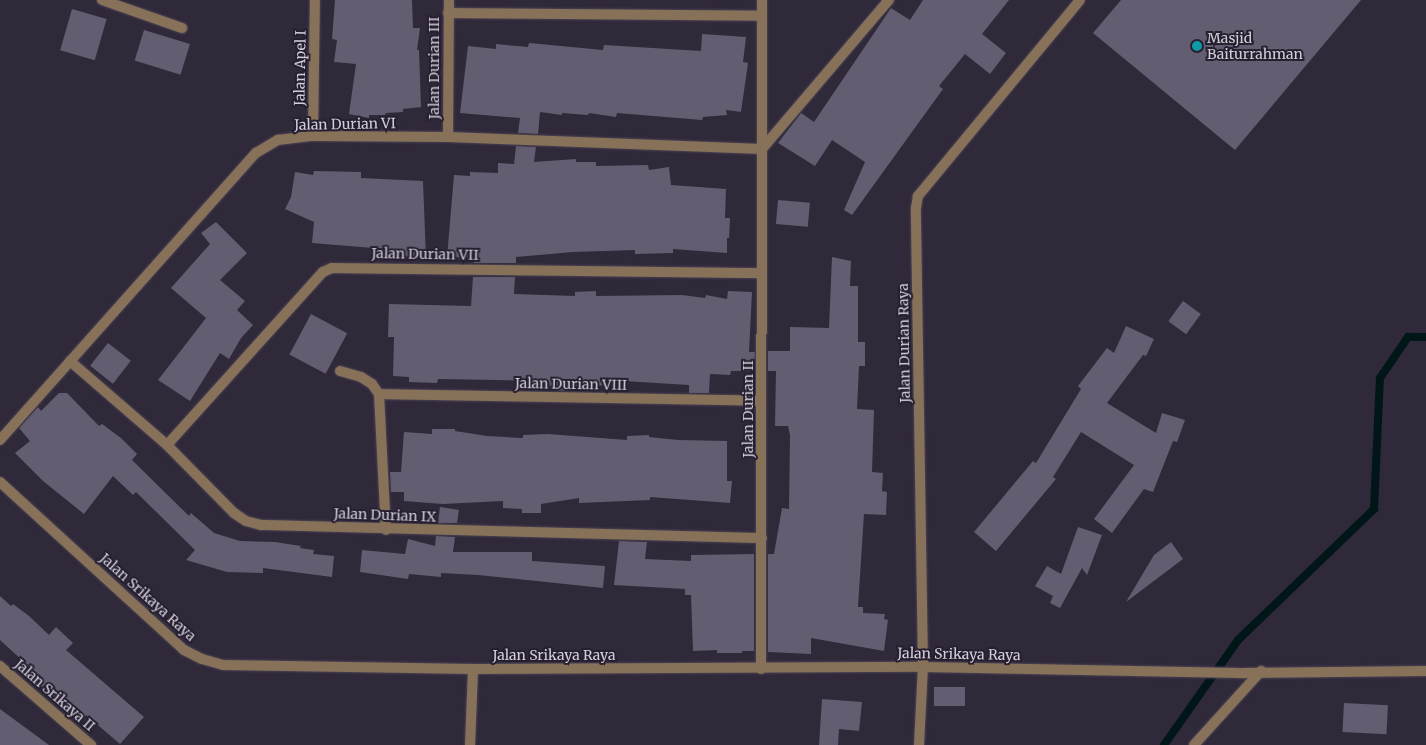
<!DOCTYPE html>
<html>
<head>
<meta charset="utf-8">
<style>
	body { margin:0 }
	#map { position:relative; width:1426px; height:745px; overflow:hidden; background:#30293a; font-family:Merriweather,serif }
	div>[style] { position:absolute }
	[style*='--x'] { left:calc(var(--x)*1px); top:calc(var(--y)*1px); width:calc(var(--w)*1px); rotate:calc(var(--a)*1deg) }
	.stream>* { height:8px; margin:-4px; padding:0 4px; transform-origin:4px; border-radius:4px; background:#001619 }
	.building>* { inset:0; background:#635d71; transform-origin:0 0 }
	.roads { filter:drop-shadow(0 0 1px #4a4454) drop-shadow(0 0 1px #4a4454) }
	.lane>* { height:10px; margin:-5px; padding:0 5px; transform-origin:5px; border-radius:5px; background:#877159 }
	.street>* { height:10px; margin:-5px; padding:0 5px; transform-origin:5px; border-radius:5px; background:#877159 }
	.dots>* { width:14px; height:14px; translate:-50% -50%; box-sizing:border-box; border:2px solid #261f30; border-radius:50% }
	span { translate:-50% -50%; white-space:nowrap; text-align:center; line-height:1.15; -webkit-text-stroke:4px #261f30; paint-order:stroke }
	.poi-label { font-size:14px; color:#d3cfda }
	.left { translate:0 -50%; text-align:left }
	.street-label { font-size:14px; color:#d3cfda }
</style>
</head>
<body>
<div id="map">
	<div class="stream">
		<i style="--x:1164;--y:745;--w:128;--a:-54.8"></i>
		<i style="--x:1238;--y:640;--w:189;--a:-43.9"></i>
		<i style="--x:1374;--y:509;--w:131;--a:-87.4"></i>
		<i style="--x:1380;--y:378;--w:50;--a:-55.7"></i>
		<i style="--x:1408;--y:337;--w:18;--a:0"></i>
	</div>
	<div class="building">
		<i style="clip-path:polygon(335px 0,412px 0,413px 28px,420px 28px,417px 50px,419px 50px,421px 107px,403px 109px,403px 112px,386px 113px,385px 115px,369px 115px,369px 118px,349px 114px,356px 64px,334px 62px,337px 40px,332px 39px)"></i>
		<i style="clip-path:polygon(923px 0,1009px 0,982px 34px,1006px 53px,990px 74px,965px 54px,939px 86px,943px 89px,852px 215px,844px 210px,865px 162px,832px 140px,815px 166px,778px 143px,801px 113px,814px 122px,891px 8px,910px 20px)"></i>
		<i style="clip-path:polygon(1121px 0,1361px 0,1235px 150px,1093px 33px)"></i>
		<i style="left:72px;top:9px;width:36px;height:43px;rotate:16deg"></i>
		<i style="left:144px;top:30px;width:48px;height:32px;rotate:17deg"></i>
		<i style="clip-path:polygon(702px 34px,746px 37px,743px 62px,748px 63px,741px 112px,726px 110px,727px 115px,703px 117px,702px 120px,617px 113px,616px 117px,589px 113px,588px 115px,562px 113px,562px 115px,540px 112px,538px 134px,518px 133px,520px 118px,460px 113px,468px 46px,496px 49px,496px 44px,528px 47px,529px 43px,603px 50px,604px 45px,701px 51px)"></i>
		<i style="clip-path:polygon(516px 146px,536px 147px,534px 162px,576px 159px,576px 162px,596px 162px,596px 166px,648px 165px,649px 170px,669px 167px,671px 185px,726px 189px,725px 218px,730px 218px,729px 238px,727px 238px,727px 253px,673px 249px,673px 253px,635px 254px,635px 250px,573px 252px,516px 257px,516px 263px,474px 263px,474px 258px,447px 257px,454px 175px,470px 176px,470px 172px,498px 173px,498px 163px,514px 164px)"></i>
		<i style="clip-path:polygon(314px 171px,361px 172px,361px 178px,423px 181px,426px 258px,386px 258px,386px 249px,312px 243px,314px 222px,285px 209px,291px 197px,295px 172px,313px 175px)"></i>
		<i style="left:778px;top:200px;width:32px;height:24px;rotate:5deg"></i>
		<i style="clip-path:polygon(216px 222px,247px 253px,220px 280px,245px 301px,237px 310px,253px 325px,241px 338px,229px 359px,220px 353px,190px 401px,158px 380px,206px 318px,171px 288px,210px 244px,201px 233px)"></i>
		<i style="clip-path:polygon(832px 257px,851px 261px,850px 286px,858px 286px,858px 342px,865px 342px,865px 366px,859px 366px,857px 409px,874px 410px,872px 472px,883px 473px,882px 491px,887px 492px,886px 515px,864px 514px,858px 607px,863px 607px,863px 613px,885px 614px,884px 619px,888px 620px,884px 651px,811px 638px,811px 654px,768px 652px,768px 554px,774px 554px,782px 508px,789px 509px,790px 435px,788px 426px,775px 426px,776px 371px,768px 371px,768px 351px,790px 351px,790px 327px,829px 328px)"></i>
		<i style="clip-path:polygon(473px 277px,515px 277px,514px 294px,575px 296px,575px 292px,596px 291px,596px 296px,682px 295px,705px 298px,706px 295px,727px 299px,728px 291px,752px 292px,749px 352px,755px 352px,755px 371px,731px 371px,730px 375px,710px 374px,709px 393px,689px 393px,689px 385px,624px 381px,624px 385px,575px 386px,575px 391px,550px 390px,549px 381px,438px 379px,437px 383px,409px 382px,409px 377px,393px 376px,394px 337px,388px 337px,389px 304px,471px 306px)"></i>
		<i style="left:1183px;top:301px;width:22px;height:25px;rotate:36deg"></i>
		<i style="left:311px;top:314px;width:41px;height:46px;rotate:28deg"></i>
		<i style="clip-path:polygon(1126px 326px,1154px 339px,1146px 356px,1143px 355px,1107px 403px,1156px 433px,1162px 413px,1185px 420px,1177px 442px,1173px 441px,1153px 492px,1144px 489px,1112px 533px,1094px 519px,1134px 465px,1081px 432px,1053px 477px,1056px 479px,996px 551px,974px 532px,1033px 461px,1036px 463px,1081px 389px,1078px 386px,1107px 348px,1114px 353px)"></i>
		<i style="left:108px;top:343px;width:29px;height:29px;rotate:38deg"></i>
		<i style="clip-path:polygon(59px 393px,67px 393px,99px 426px,102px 424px,121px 438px,137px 454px,132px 460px,189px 516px,191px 513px,214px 533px,240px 541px,275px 542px,301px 546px,300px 548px,314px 550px,313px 554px,334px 556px,332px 577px,263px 568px,263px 573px,227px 572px,186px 560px,195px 550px,136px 492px,133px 495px,113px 476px,84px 514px,43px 481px,15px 453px,30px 441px,19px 428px,38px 407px,41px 411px)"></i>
		<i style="clip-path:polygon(432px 429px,455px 429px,455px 431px,487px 436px,523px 438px,523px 435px,548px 434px,627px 440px,627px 436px,649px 435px,649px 437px,678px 440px,727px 441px,727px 481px,732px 481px,730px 503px,650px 497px,650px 500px,579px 503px,579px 498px,541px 504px,541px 513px,522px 513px,522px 509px,503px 508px,503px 501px,443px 504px,404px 501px,404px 492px,391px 492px,390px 472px,401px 472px,404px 432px,432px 434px)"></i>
		<i style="clip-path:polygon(440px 507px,459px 510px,457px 523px,438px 523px)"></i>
		<i style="clip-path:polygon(1078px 527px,1102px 535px,1087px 575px,1082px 568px,1060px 608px,1050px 603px,1053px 596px,1035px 586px,1047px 566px,1061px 574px)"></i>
		<i style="clip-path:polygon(436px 536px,455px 537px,453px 552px,532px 552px,532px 561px,605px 566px,603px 588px,478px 575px,441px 573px,441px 577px,409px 574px,408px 579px,360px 572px,362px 550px,405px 554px,408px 539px,435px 546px)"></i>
		<i style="clip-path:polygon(619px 541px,647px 542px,645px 559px,691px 561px,691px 555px,754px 554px,754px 651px,742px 651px,742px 653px,717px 653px,717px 650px,693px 651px,691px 595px,685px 595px,685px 589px,614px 585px)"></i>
		<i style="clip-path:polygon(1171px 542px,1183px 559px,1126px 602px,1154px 555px)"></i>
		<i style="clip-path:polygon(0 596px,11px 606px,13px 604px,29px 616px,49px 635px,56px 627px,73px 643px,66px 650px,144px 717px,120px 744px,86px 715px,83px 719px,56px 695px,54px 698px,19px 666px,24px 662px,0 640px)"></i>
		<i style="left:934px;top:687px;width:31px;height:19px"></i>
		<i style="clip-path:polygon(822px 699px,862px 702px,859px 731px,839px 729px,838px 745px,819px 745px)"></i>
		<i style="left:1344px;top:703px;width:44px;height:29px;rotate:3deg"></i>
		<i style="clip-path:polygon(0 709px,49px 745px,0 745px)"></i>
	</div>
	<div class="roads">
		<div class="lane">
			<i style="--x:102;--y:0;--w:85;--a:19.3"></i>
		</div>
		<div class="street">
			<i style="--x:448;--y:13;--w:314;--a:0.5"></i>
			<i style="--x:313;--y:136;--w:136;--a:-89.2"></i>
			<i style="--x:448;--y:137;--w:137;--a:-89.6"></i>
			<i style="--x:70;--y:361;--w:128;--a:40.9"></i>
			<i style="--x:167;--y:445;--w:95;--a:45.4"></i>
			<i style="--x:234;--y:513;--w:14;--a:34"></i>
			<i style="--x:246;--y:521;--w:16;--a:15"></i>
			<i style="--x:261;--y:525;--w:501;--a:1.49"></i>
			<i style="--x:340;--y:371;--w:22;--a:16"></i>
			<i style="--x:361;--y:377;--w:13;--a:32"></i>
			<i style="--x:372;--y:384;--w:12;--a:55"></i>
			<i style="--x:379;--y:394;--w:136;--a:87.1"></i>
			<i style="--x:379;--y:394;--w:382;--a:1"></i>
			<i style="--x:0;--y:440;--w:385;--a:-48.3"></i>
			<i style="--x:256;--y:153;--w:26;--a:-31"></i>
			<i style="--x:278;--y:140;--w:35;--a:-7"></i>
			<i style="--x:313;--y:136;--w:135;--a:0.4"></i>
			<i style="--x:448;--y:137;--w:314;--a:2.2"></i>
			<i style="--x:762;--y:149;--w:196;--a:-49.6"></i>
			<i style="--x:167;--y:445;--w:233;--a:-48"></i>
			<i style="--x:323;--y:272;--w:10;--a:-24"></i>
			<i style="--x:332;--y:268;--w:430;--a:0.7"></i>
			<i style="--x:0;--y:482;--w:249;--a:42.4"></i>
			<i style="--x:184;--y:650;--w:20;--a:27"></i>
			<i style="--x:202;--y:659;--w:22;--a:16"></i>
			<i style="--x:223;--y:665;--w:250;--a:0.9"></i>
			<i style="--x:473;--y:669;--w:450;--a:-0.3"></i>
			<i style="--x:923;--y:667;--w:321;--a:1.1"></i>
			<i style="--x:1244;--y:673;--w:182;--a:-0.6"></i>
			<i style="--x:0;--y:666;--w:121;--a:41"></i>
			<i style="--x:761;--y:669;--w:669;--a:-89.91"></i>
			<i style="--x:470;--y:745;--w:76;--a:-87.7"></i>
			<i style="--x:919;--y:745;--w:78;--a:-87.1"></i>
			<i style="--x:923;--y:667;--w:459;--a:-90.9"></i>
			<i style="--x:916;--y:208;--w:12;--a:-81"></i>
			<i style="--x:918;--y:196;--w:254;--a:-50.4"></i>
			<i style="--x:1194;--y:745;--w:100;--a:-47.8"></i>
		</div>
	</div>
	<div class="dots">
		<i style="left:1197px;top:46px;background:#0f9aa8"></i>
	</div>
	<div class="poi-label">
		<span class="left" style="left:1207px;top:46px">Masjid<br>Baiturrahman</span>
	</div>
	<div class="street-label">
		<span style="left:300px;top:68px;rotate:-89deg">Jalan Apel I</span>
		<span style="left:434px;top:68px;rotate:-90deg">Jalan Durian III</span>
		<span style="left:345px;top:124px;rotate:-1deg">Jalan Durian VI</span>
		<span style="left:425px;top:254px;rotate:1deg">Jalan Durian VII</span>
		<span style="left:904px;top:343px;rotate:-91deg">Jalan Durian Raya</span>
		<span style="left:571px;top:384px;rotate:1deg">Jalan Durian VIII</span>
		<span style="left:748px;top:409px;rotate:-90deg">Jalan Durian II</span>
		<span style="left:385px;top:515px;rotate:2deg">Jalan Durian IX</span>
		<span style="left:148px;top:597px;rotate:42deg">Jalan Srikaya Raya</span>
		<span style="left:959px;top:654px;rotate:1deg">Jalan Srikaya Raya</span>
		<span style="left:554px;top:655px">Jalan Srikaya Raya</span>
		<span style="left:55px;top:695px;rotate:41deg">Jalan Srikaya II</span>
	</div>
</div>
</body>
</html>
